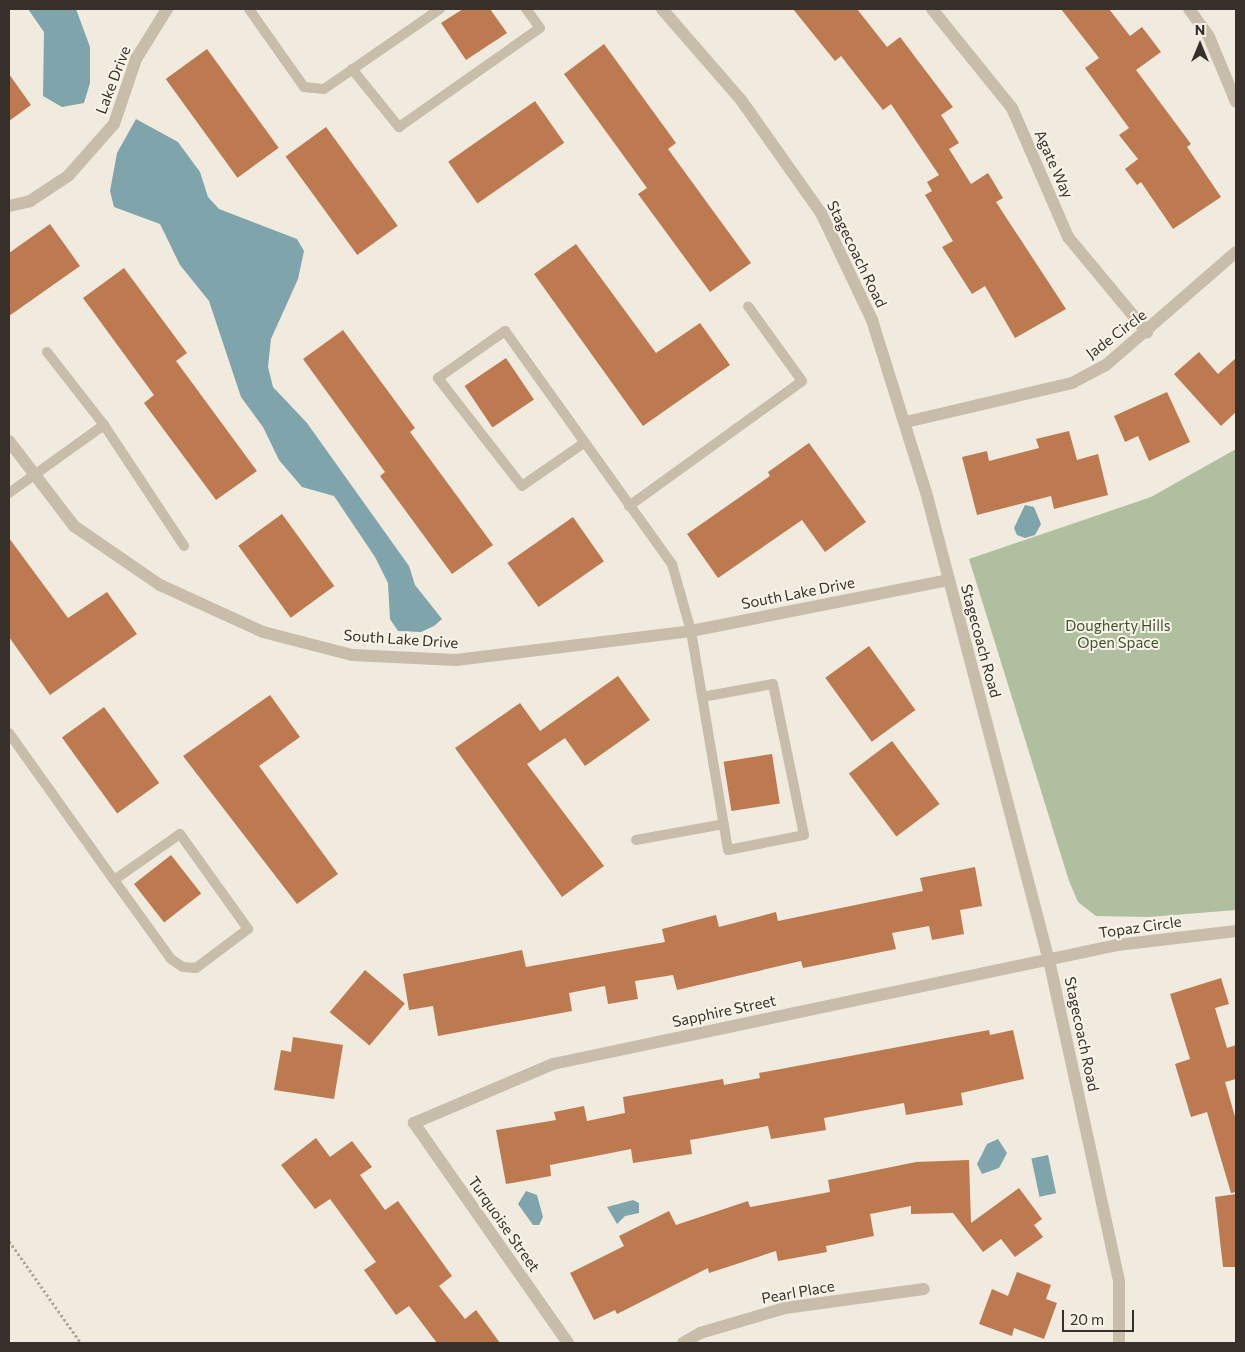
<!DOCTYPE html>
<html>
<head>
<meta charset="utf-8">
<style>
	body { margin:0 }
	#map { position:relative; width:1245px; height:1352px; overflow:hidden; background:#f1eade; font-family:Commissioner,sans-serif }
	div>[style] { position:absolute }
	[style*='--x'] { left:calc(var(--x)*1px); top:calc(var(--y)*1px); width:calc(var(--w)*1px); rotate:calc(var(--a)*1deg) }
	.green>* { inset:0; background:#b0bf9f }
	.water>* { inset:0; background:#7fa4ac; transform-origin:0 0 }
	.building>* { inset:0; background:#bd7950; transform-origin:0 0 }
	.path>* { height:3px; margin-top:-1.5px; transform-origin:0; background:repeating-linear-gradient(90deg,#b4a695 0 2.5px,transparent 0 5px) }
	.lane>* { height:10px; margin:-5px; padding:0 5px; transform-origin:5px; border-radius:5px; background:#c8bcab }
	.street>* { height:12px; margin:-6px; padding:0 6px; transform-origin:6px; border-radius:6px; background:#c8bcab }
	span { translate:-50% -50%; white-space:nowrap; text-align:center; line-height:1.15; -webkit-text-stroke:4px #f9f4ea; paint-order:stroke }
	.street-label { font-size:15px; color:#362f2a }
	.park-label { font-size:15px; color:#41532f }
	.frame { position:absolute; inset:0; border:10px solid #362f2a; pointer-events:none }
	.north { position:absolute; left:1175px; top:20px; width:50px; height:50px; -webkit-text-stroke:4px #f9f4ea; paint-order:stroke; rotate:0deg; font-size:14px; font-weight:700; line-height:20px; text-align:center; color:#362f2a }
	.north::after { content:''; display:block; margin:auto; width:18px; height:22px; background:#362f2a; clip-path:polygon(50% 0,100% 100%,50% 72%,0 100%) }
	.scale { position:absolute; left:1062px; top:1310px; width:72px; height:22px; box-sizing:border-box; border:2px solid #362f2a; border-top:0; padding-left:6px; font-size:15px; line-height:18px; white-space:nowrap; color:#362f2a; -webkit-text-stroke:4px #f9f4ea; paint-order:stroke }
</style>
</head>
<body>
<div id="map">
	<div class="green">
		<i style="clip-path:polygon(1236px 449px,1236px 910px,1149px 917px,1096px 916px,1078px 902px,1069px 881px,969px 559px,1151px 497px)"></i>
	</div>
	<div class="water">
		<i style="clip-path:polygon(28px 9px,76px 9px,90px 47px,90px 83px,84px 103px,62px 107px,43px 96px,44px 32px)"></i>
		<i style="clip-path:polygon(136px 119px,178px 142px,200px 172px,208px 197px,219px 209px,297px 239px,304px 251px,298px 279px,271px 339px,268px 367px,273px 387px,307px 423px,409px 566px,415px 585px,442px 619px,434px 626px,421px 632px,398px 631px,390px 619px,388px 583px,375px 557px,334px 496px,302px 487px,279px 460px,263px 427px,241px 397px,209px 301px,180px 265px,160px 224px,114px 207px,110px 191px,117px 153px)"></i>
		<i style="clip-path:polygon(1025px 505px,1034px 507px,1041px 524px,1035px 535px,1025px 538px,1017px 535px,1014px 528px)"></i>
		<i style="clip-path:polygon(998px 1139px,1007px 1153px,999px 1168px,982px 1174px,977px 1164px,987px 1144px)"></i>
		<i style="left:1048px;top:1155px;width:39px;height:17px;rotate:78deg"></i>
		<i style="clip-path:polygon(526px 1191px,537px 1195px,543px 1217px,539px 1225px,533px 1225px,518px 1204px)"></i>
		<i style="clip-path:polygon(633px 1200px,639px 1203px,639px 1213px,625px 1216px,617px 1224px,607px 1207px)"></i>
	</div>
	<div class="building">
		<i style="clip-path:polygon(463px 9px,490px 9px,507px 33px,466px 60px,441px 23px)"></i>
		<i style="clip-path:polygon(793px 9px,857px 9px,887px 47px,900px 37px,953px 107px,941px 115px,959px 143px,949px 149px,971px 184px,988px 173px,1003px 198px,996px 202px,1066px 309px,1015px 338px,985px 286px,972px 294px,942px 247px,953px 241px,925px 195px,932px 191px,927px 182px,939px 175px,891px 104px,883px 110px,841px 56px,835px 61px)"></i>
		<i style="clip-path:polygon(1061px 9px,1109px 9px,1130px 36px,1142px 27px,1161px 52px,1136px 70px,1191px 144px,1187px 147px,1221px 197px,1173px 229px,1141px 182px,1137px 185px,1125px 169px,1138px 159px,1119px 135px,1129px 128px,1085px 68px,1099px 58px)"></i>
		<i style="clip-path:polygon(604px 44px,676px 143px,668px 149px,751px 263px,710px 292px,638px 194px,647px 188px,564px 74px)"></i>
		<i style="left:207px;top:49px;width:122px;height:51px;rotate:54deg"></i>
		<i style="clip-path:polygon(9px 74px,31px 105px,9px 121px)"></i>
		<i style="left:535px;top:101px;width:51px;height:106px;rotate:55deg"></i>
		<i style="left:326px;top:127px;width:122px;height:50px;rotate:54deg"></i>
		<i style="clip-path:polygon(50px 224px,80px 266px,9px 316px,9px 253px)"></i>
		<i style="clip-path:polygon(576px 244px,656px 353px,700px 323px,730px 365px,643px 426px,534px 274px)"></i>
		<i style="clip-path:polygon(124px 268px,187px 353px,176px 361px,257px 471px,216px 500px,144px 403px,154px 395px,83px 298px)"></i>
		<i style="clip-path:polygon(343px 330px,415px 428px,410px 432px,493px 545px,452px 574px,380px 476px,385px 472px,303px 359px)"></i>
		<i style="clip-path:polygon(1199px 352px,1218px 374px,1236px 358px,1236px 412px,1221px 426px,1174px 374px)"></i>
		<i style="left:506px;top:358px;width:50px;height:50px;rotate:56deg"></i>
		<i style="clip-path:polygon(1167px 392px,1190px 442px,1149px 461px,1138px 436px,1125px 442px,1114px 416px)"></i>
		<i style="clip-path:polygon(1069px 431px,1077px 460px,1098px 454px,1108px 495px,1054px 509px,1051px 496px,977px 515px,962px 457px,987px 451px,989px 461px,1039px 448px,1036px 439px)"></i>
		<i style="clip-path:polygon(809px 443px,866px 522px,825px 552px,802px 520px,718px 578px,687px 534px,770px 476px,768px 472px)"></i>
		<i style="left:282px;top:514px;width:89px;height:54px;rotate:54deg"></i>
		<i style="left:573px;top:517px;width:54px;height:80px;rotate:55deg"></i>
		<i style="clip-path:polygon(9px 538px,68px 618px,107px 592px,137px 634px,50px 695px,9px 637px)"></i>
		<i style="left:869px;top:646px;width:79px;height:54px;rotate:54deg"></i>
		<i style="clip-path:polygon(618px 676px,650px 720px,585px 766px,565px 738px,527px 764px,604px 866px,562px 897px,455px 748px,520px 703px,540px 731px)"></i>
		<i style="clip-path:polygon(270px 695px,300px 737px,259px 766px,338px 874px,297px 904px,183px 756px)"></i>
		<i style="left:104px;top:707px;width:94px;height:52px;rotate:54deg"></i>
		<i style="left:892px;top:741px;width:79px;height:54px;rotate:53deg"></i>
		<i style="left:772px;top:754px;width:50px;height:49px;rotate:81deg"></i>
		<i style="left:171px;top:855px;width:49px;height:47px;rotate:52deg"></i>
		<i style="clip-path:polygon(975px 867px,982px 906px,960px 910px,964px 934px,932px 940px,929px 926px,892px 933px,896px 949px,803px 968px,801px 961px,677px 990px,673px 975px,635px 981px,638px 999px,608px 1004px,605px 986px,569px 993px,572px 1011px,438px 1036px,433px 1006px,409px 1010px,403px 974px,522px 950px,526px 967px,665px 942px,662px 929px,716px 915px,719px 927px,776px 912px,778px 921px,923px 891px,920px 878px)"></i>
		<i style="left:365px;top:970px;width:52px;height:55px;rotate:40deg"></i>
		<i style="clip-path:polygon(1221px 978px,1229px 1004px,1215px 1008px,1227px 1048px,1236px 1045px,1236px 1079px,1225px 1082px,1236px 1120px,1236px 1192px,1231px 1193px,1207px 1112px,1191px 1117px,1175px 1064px,1190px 1059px,1170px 994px)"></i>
		<i style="clip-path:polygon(989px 1030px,990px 1035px,1013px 1030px,1024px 1079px,961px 1093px,963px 1105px,906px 1115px,904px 1103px,824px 1118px,826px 1130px,771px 1139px,768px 1126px,690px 1140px,692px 1154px,633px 1163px,631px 1149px,550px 1165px,551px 1176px,506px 1184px,496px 1130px,556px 1120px,554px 1112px,584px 1106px,587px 1121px,625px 1113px,623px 1097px,723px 1079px,724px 1085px,760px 1078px,759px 1073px)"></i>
		<i style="clip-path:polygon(293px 1037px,343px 1045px,334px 1099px,274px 1090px,281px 1050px,291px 1052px)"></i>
		<i style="clip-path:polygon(316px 1138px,330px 1157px,352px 1141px,372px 1167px,360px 1175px,385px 1210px,398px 1201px,452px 1276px,439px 1286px,465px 1319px,476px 1310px,500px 1343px,437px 1343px,409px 1306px,396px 1315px,364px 1270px,376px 1262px,330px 1199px,315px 1209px,281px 1165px)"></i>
		<i style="clip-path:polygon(969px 1160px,971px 1223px,1019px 1188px,1042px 1219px,1034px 1225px,1043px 1237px,1015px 1257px,1001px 1239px,983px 1252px,953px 1213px,911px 1214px,911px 1206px,870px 1214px,874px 1236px,826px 1246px,827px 1252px,778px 1261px,776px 1251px,709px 1273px,708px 1268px,617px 1314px,615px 1310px,594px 1320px,570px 1273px,624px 1246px,619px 1236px,669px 1211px,676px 1225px,748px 1201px,750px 1207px,830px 1192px,828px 1180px,916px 1162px)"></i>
		<i style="clip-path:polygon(1236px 1194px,1236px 1267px,1223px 1267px,1215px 1197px)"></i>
		<i style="clip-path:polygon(1017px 1272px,1051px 1285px,1046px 1299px,1057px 1303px,1044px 1339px,1014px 1328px,1012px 1336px,979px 1324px,992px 1289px,1008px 1296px)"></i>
	</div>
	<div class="path">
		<i style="--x:9;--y:1241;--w:125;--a:54.8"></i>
	</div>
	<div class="lane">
		<i style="--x:249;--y:9;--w:95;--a:54.8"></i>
		<i style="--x:304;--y:87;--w:20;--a:6"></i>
		<i style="--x:324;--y:89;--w:141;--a:-34.6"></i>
		<i style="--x:352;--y:69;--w:75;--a:51"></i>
		<i style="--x:399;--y:127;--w:172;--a:-35.1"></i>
		<i style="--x:540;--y:28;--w:24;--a:-126"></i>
		<i style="--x:47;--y:352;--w:93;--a:52"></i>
		<i style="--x:104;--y:425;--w:145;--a:56.5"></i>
		<i style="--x:584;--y:443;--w:75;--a:145.3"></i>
		<i style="--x:522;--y:486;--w:137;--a:-127.9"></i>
		<i style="--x:438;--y:378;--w:82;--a:-35"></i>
		<i style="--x:505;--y:331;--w:287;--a:54.4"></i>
		<i style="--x:672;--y:564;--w:70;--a:74.2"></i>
		<i style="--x:691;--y:631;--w:222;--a:80.4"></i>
		<i style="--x:728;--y:850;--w:77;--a:-11.2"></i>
		<i style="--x:804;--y:835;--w:154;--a:-101.6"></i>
		<i style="--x:773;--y:684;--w:72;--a:169.6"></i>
		<i style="--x:9;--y:493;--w:117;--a:-35.6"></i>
		<i style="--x:629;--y:506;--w:213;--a:-35.8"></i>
		<i style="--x:802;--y:381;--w:92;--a:-125.8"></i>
		<i style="--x:9;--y:733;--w:181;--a:54.5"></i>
		<i style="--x:114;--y:880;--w:97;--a:54.2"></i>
		<i style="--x:171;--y:959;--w:14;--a:34"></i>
		<i style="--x:183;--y:967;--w:13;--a:4"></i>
		<i style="--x:196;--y:968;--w:65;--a:-36.9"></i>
		<i style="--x:248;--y:929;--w:117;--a:-125.6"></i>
		<i style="--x:180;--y:834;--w:80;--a:145.1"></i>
		<i style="--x:636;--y:840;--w:89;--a:-10.3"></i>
	</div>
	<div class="street">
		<i style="--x:662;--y:9;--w:121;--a:49"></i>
		<i style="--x:741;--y:100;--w:138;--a:54.7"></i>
		<i style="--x:821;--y:213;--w:119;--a:64.5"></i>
		<i style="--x:872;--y:320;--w:180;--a:72.6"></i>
		<i style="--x:926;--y:492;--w:484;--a:75.3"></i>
		<i style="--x:1049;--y:960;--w:329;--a:77.7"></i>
		<i style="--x:1119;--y:1281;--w:62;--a:90"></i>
		<i style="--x:932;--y:9;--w:127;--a:51.1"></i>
		<i style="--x:1012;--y:108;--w:141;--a:66.5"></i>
		<i style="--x:1068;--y:237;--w:124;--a:50.3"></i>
		<i style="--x:1189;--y:9;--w:34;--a:54"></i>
		<i style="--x:1209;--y:37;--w:70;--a:67.4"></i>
		<i style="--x:9;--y:206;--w:22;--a:-13"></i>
		<i style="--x:30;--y:201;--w:45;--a:-33.3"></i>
		<i style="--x:68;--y:176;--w:69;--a:-48.5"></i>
		<i style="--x:114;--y:124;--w:69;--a:-71.3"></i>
		<i style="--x:136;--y:59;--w:59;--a:-58.2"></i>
		<i style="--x:906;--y:422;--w:171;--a:-13.2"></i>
		<i style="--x:1072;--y:383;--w:38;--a:-28"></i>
		<i style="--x:1106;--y:365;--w:172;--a:-41"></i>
		<i style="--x:9;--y:441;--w:107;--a:52.6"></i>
		<i style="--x:74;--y:526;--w:104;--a:34.5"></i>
		<i style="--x:160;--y:585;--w:113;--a:24.5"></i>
		<i style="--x:263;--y:632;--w:92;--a:14.5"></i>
		<i style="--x:352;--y:655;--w:104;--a:2.8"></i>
		<i style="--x:456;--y:660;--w:237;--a:-7"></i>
		<i style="--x:691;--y:631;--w:262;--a:-11.2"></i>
		<i style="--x:568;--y:1343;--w:269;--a:-125"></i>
		<i style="--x:414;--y:1123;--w:151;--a:-23"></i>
		<i style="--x:553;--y:1064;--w:576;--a:-11.91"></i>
		<i style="--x:1117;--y:945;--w:120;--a:-6.7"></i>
		<i style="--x:683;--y:1343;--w:20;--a:-30"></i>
		<i style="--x:700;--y:1333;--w:89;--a:-16.4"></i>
		<i style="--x:785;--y:1308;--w:140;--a:-7.8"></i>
	</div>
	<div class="street-label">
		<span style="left:113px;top:80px;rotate:-69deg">Lake Drive</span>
		<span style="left:1054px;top:164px;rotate:66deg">Agate Way</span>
		<span style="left:857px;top:254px;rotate:64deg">Stagecoach Road</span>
		<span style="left:1116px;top:334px;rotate:-37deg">Jade Circle</span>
		<span style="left:798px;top:593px;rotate:-11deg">South Lake Drive</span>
		<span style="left:401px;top:639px;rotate:4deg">South Lake Drive</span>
		<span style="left:981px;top:641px;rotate:75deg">Stagecoach Road</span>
		<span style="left:1140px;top:927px;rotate:-8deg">Topaz Circle</span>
		<span style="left:724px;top:1011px;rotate:-12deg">Sapphire Street</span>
		<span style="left:1082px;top:1034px;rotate:78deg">Stagecoach Road</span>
		<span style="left:504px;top:1224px;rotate:55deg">Turquoise Street</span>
		<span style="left:798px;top:1292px;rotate:-10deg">Pearl Place</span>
	</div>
	<div class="park-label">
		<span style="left:1118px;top:634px">Dougherty Hills<br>Open Space</span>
	</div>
	<div class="frame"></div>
	<div class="north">N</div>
	<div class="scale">20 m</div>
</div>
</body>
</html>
